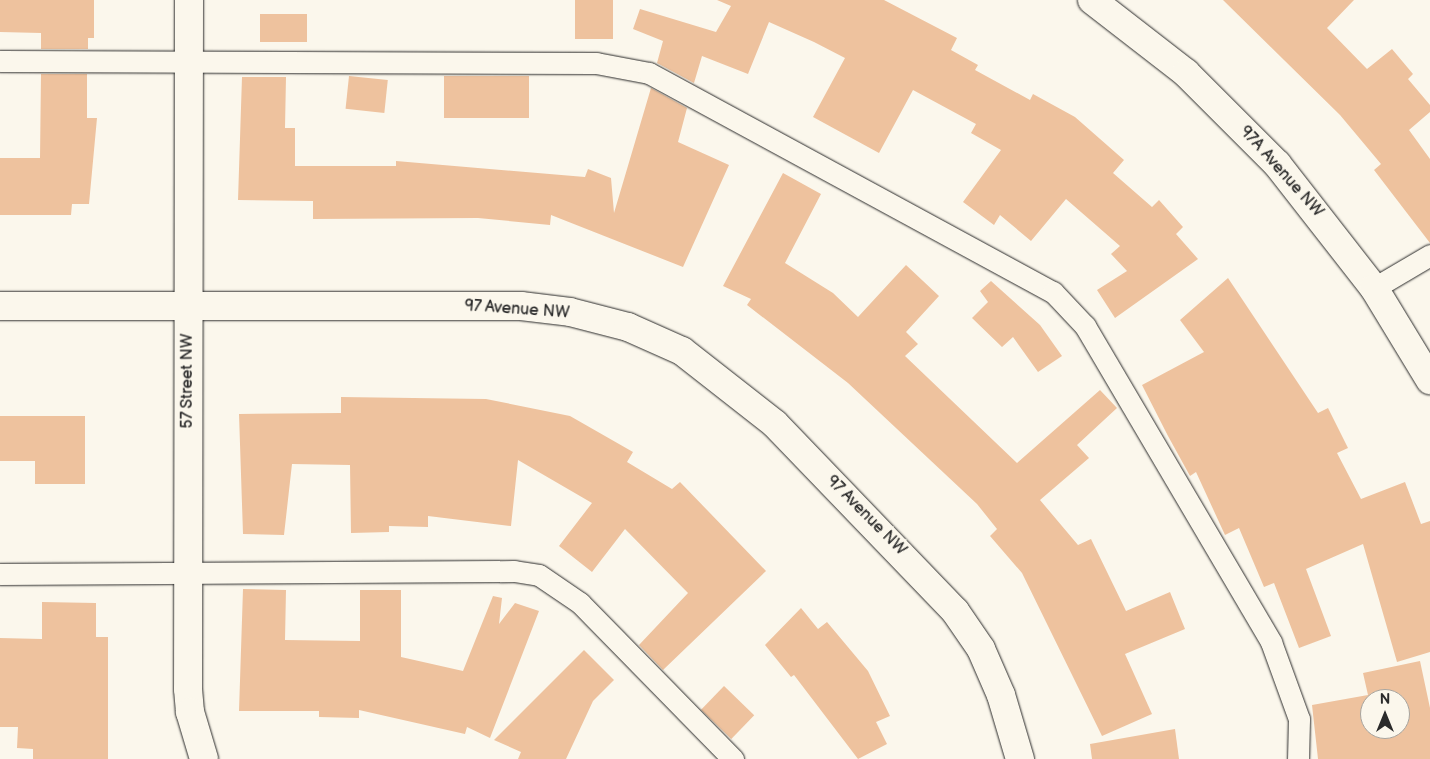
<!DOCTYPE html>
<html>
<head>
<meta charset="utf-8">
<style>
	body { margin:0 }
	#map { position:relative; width:1430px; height:759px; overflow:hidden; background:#fbf7ec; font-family:"Balsamiq Sans",sans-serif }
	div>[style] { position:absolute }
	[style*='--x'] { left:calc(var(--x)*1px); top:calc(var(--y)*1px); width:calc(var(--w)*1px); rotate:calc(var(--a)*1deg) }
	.building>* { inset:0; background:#eec29e; transform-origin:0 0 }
	.roads { filter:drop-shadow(0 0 1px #2b2b2b) drop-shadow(0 0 1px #2b2b2b) }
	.service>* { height:21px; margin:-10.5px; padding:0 10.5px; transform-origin:10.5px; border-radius:10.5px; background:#fbf7ec }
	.minor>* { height:28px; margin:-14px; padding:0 14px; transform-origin:14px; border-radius:14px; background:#fbf7ec }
	.tertiary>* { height:28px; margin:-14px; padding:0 14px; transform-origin:14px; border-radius:14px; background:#fbf7ec }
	span { translate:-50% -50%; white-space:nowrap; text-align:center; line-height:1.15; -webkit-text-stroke:5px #fbf7ec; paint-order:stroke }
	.street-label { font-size:16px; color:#2b2b2b }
	.north { position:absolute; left:1360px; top:689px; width:50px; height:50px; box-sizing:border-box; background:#fbf7ec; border:1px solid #a8a59f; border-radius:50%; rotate:0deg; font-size:14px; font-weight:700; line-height:20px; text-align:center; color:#2b2b2b }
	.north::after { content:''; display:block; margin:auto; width:18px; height:22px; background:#2b2b2b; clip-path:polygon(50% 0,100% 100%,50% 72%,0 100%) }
</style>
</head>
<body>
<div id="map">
	<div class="building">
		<i style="clip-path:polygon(0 0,94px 0,94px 38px,88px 38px,88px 49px,41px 49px,41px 33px,0 32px)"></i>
		<i style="left:575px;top:0;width:38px;height:39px"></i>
		<i style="clip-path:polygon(717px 0,884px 0,957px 38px,951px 50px,978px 65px,975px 70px,1030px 100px,1033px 94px,1075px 117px,1124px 160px,1113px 173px,1152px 207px,1159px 200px,1183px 227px,1176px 234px,1198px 259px,1115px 318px,1097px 290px,1127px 271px,1111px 254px,1120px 246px,1066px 199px,1031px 241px,1000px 215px,994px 225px,963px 202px,1001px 150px,971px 133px,976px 124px,913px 90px,879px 153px,813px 117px,845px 58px,814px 42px,769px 22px,748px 74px,702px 56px,694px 83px,657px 63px,663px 41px,633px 29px,640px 9px,716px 32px,731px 6px)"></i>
		<i style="clip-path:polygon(1223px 0,1354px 0,1327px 28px,1367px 69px,1392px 49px,1413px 74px,1408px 79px,1430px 105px,1430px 112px,1409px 130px,1430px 159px,1430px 243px,1374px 170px,1381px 164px,1340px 115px)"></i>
		<i style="left:260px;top:14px;width:47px;height:28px"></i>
		<i style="clip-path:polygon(41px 74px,87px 74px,87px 118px,97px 118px,89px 204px,72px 204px,71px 215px,0 215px,0 158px,40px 158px)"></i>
		<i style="left:349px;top:76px;width:39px;height:33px;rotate:6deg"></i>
		<i style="left:444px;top:76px;width:85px;height:42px"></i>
		<i style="clip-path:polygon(242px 77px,286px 77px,285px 128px,295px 128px,295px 166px,396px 166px,396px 161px,585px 177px,588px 169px,611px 178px,614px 213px,651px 88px,687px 108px,678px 142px,729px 165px,683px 267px,551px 215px,550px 225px,478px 218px,313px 219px,313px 201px,238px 200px)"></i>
		<i style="clip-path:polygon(783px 173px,821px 194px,785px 263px,833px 293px,858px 317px,906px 265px,939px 296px,906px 332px,918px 344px,905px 356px,1017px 463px,1100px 390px,1117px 408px,1077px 445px,1089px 458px,1040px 500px,1078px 545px,1091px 539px,1126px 611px,1170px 592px,1185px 629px,1125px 654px,1152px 714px,1102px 736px,1022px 573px,990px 536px,997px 529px,977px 504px,848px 383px,747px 305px,751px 299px,723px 286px)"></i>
		<i style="clip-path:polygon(1228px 278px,1318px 413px,1328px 408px,1348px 448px,1337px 453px,1361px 499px,1405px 482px,1421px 524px,1430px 521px,1430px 652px,1397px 662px,1363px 544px,1306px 569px,1331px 636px,1299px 648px,1274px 583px,1264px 587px,1239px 528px,1225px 535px,1196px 472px,1190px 476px,1168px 436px,1142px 385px,1204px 352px,1180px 320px)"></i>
		<i style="clip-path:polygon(991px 281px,1040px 325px,1062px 356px,1038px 372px,1013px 337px,1002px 347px,972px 318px,988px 302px,980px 291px)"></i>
		<i style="clip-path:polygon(341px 397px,486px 399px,570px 416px,633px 452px,627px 462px,672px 489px,680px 482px,766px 571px,663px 670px,639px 645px,688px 593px,625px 529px,592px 572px,559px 546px,592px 503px,518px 460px,511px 526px,428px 516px,428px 527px,389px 526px,389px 532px,351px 533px,350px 465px,292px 464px,284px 535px,243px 534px,239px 414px,341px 413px)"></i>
		<i style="clip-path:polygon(0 416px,85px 416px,85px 484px,35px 484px,35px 461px,0 461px)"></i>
		<i style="clip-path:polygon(243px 589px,286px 590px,285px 640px,360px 641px,360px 590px,401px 590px,401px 657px,463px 671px,493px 596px,502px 598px,499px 624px,515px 603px,539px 611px,490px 738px,467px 727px,465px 734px,359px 710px,359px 718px,319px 717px,319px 711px,239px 711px)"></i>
		<i style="clip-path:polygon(42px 602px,96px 603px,96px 637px,108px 637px,108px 759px,33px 759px,33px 749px,17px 748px,18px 727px,0 727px,0 638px,42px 639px)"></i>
		<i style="clip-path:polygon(801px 608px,818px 629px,827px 622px,868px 671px,890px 716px,876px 722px,887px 744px,858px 759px,794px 675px,791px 677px,765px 645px)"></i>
		<i style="clip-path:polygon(584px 650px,614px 680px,593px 701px,566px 759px,518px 759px,521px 752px,494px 740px)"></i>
		<i style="clip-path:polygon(evenodd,1420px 661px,1430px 708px,1430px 759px,1318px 759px,1312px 705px,1368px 695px,1363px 673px,1420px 661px,1370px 699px,1400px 699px,1400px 729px,1370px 729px,1370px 699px)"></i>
		<i style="left:724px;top:686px;width:42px;height:33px;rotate:44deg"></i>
		<i style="clip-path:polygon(1175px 729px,1179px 759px,1092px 759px,1090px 744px)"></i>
	</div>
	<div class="roads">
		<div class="service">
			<i style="--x:0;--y:61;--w:596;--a:0.19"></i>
			<i style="--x:596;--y:63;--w:54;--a:10.7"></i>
			<i style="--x:649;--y:73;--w:460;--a:28.5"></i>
			<i style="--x:1053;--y:292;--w:47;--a:46.7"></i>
			<i style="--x:1085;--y:326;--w:367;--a:59.5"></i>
			<i style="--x:1271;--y:642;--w:82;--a:70"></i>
			<i style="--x:1299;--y:719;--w:40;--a:91.4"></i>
			<i style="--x:1374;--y:288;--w:65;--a:-30.5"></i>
			<i style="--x:0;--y:574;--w:514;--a:-0.33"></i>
			<i style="--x:514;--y:571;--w:25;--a:9"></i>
			<i style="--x:539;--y:575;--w:50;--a:34.3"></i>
			<i style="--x:580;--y:603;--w:219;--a:45.6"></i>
		</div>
		<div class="minor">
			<i style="--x:1092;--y:0;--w:119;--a:37.8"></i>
			<i style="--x:1186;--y:73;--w:129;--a:45"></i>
			<i style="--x:1277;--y:164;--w:157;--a:52"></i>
			<i style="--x:1374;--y:288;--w:108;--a:58.7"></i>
			<i style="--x:0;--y:306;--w:521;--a:0"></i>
			<i style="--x:521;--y:306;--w:49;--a:7"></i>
			<i style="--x:570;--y:312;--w:60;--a:14.5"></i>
			<i style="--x:628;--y:327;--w:59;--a:24"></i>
			<i style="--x:682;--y:351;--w:118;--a:38.1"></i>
			<i style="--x:775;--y:424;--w:260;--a:46.1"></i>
			<i style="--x:955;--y:611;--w:46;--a:55.6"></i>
			<i style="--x:981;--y:649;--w:50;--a:66.5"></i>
			<i style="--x:1001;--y:695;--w:67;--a:73.5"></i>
		</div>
		<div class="tertiary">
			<i style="--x:189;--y:0;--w:689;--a:90.08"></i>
			<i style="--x:188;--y:689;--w:23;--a:85"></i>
			<i style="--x:190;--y:712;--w:49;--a:73.4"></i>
		</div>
	</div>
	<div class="street-label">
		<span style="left:1281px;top:172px;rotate:48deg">97A Avenue NW</span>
		<span style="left:517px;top:310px;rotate:4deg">97 Avenue NW</span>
		<span style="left:188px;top:381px;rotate:-90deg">57 Street NW</span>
		<span style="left:866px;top:516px;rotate:45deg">97 Avenue NW</span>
	</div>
	<div class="north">N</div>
</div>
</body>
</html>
